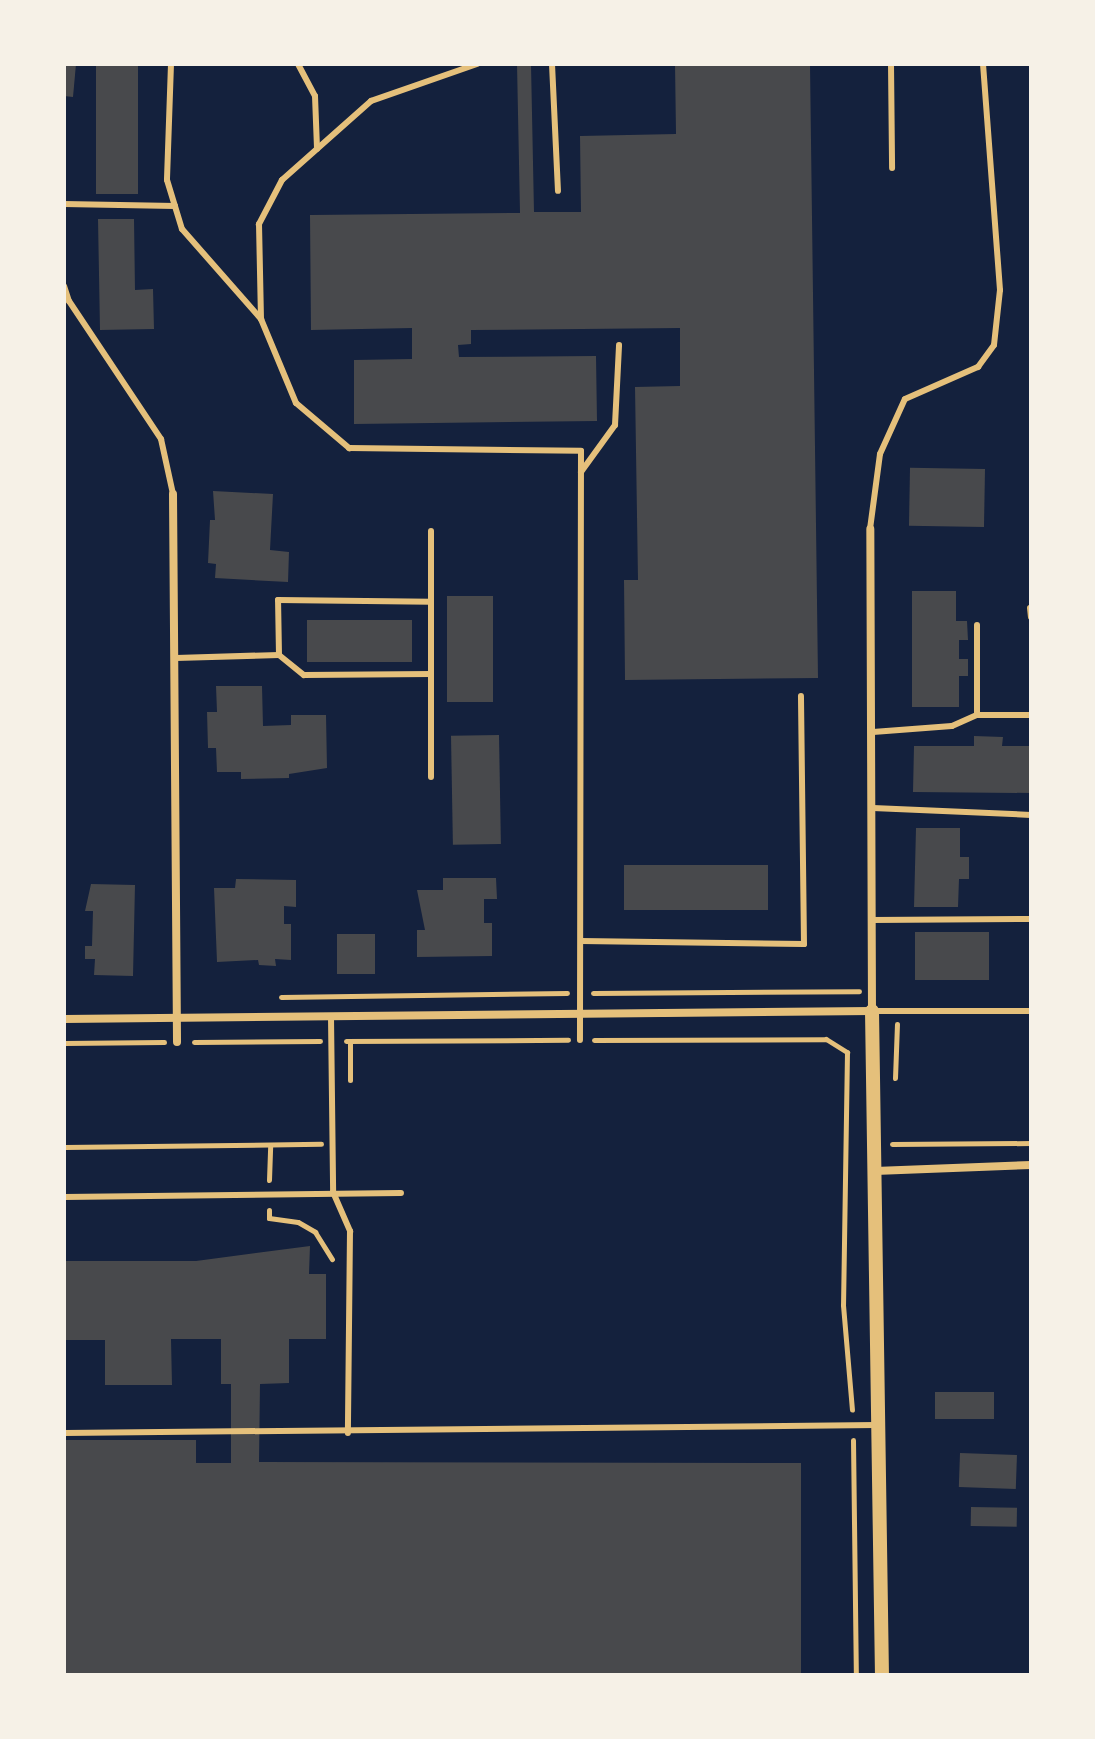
<!DOCTYPE html>
<html>
<head>
<meta charset="utf-8">
<style>
	body { margin:0 }
	#map { position:relative; width:1095px; height:1739px; overflow:hidden; background:#14213d; font-family:"Sofia Sans Condensed",sans-serif }
	div>[style] { position:absolute }
	[style*='--x'] { left:calc(var(--x)*1px); top:calc(var(--y)*1px); width:calc(var(--w)*1px); rotate:calc(var(--a)*1deg) }
	.building>* { inset:0; background:#48494c; transform-origin:0 0 }
	.path>* { height:5px; margin:-2.5px; padding:0 2.5px; transform-origin:2.5px; border-radius:2.5px; background:#e5c07b }
	.service>* { height:6px; margin:-3px; padding:0 3px; transform-origin:3px; border-radius:3px; background:#e5c07b }
	.minor>* { height:8px; margin:-4px; padding:0 4px; transform-origin:4px; border-radius:4px; background:#e5c07b }
	.tertiary>* { height:14px; margin:-7px; padding:0 7px; transform-origin:7px; border-radius:7px; background:#e5c07b }
	span { translate:-50% -50%; white-space:nowrap; text-align:center; line-height:1.15; -webkit-text-stroke:7px #f6f1e7; paint-order:stroke }
	.frame { position:absolute; inset:0; border:66px solid #f6f1e7; pointer-events:none }
</style>
</head>
<body>
<div id="map">
	<div class="building">
		<i style="clip-path:polygon(64px 64px,76px 64px,73px 97px,64px 96px)"></i>
		<i style="left:96px;top:64px;width:42px;height:130px"></i>
		<i style="clip-path:polygon(517px 64px,531px 64px,534px 212px,581px 212px,580px 136px,676px 134px,675px 64px,810px 64px,818px 678px,625px 680px,624px 580px,638px 580px,635px 387px,680px 386px,680px 328px,471px 330px,471px 344px,458px 345px,459px 357px,596px 356px,597px 421px,354px 424px,354px 360px,412px 359px,412px 328px,311px 330px,310px 215px,520px 213px)"></i>
		<i style="clip-path:polygon(98px 219px,134px 219px,135px 290px,153px 289px,154px 329px,100px 330px)"></i>
		<i style="left:985px;top:469px;width:58px;height:75px;rotate:91deg"></i>
		<i style="clip-path:polygon(213px 491px,273px 494px,270px 550px,289px 552px,288px 582px,215px 578px,216px 564px,208px 563px,210px 520px,215px 520px)"></i>
		<i style="clip-path:polygon(912px 591px,956px 591px,956px 621px,967px 621px,968px 640px,959px 640px,959px 659px,968px 659px,968px 676px,959px 676px,959px 707px,912px 707px)"></i>
		<i style="left:447px;top:596px;width:46px;height:106px"></i>
		<i style="left:307px;top:620px;width:105px;height:42px"></i>
		<i style="clip-path:polygon(216px 686px,262px 686px,263px 726px,291px 725px,291px 715px,326px 715px,327px 768px,289px 774px,289px 778px,241px 779px,241px 772px,217px 772px,216px 748px,208px 748px,207px 712px,217px 712px)"></i>
		<i style="left:499px;top:735px;width:109px;height:48px;rotate:89deg"></i>
		<i style="clip-path:polygon(974px 736px,1003px 737px,1002px 746px,1031px 746px,1031px 793px,913px 792px,914px 746px,974px 746px)"></i>
		<i style="clip-path:polygon(916px 828px,960px 828px,960px 857px,969px 857px,969px 879px,959px 879px,958px 907px,914px 907px)"></i>
		<i style="left:624px;top:865px;width:144px;height:45px"></i>
		<i style="clip-path:polygon(443px 878px,496px 878px,497px 899px,484px 899px,484px 923px,492px 923px,492px 956px,417px 957px,417px 930px,425px 930px,417px 890px,443px 890px)"></i>
		<i style="clip-path:polygon(236px 879px,296px 880px,296px 907px,284px 906px,284px 924px,291px 924px,291px 960px,275px 959px,276px 966px,259px 965px,258px 960px,217px 962px,214px 888px,235px 888px)"></i>
		<i style="clip-path:polygon(91px 884px,135px 885px,133px 976px,94px 975px,95px 959px,85px 959px,85px 946px,92px 946px,93px 911px,85px 911px)"></i>
		<i style="left:915px;top:932px;width:74px;height:48px"></i>
		<i style="left:337px;top:934px;width:38px;height:40px"></i>
		<i style="clip-path:polygon(310px 1246px,309px 1274px,326px 1274px,326px 1339px,289px 1339px,289px 1383px,260px 1384px,259px 1462px,801px 1463px,801px 1675px,64px 1675px,64px 1440px,196px 1440px,196px 1463px,231px 1463px,231px 1384px,221px 1384px,221px 1339px,171px 1339px,172px 1385px,105px 1385px,105px 1340px,64px 1340px,64px 1261px,196px 1261px)"></i>
		<i style="left:994px;top:1392px;width:27px;height:59px;rotate:90deg"></i>
		<i style="left:960px;top:1453px;width:57px;height:34px;rotate:2deg"></i>
		<i style="left:971px;top:1507px;width:46px;height:19px;rotate:1deg"></i>
	</div>
	<div class="path">
		<i style="--x:593;--y:993;--w:266;--a:-0.4"></i>
		<i style="--x:281;--y:997;--w:286;--a:-0.8"></i>
		<i style="--x:594;--y:1040;--w:232;--a:-0.2"></i>
		<i style="--x:826;--y:1039;--w:25;--a:32"></i>
		<i style="--x:847;--y:1052;--w:253;--a:90.9"></i>
		<i style="--x:843;--y:1305;--w:105;--a:85.1"></i>
		<i style="--x:346;--y:1041;--w:222;--a:-0.3"></i>
		<i style="--x:350;--y:1041;--w:39;--a:90"></i>
		<i style="--x:194;--y:1042;--w:126;--a:-0.5"></i>
		<i style="--x:64;--y:1043;--w:100;--a:-0.6"></i>
		<i style="--x:895;--y:1078;--w:54;--a:-87.9"></i>
		<i style="--x:892;--y:1144;--w:139;--a:-0.4"></i>
		<i style="--x:64;--y:1147;--w:257;--a:-0.7"></i>
		<i style="--x:269;--y:1180;--w:35;--a:-88"></i>
		<i style="--x:269;--y:1210;--w:8;--a:90"></i>
		<i style="--x:269;--y:1218;--w:29;--a:8"></i>
		<i style="--x:298;--y:1222;--w:20;--a:30"></i>
		<i style="--x:315;--y:1232;--w:32;--a:58"></i>
		<i style="--x:853;--y:1440;--w:235;--a:89.3"></i>
	</div>
	<div class="service">
		<i style="--x:171;--y:64;--w:116;--a:92"></i>
		<i style="--x:167;--y:180;--w:51;--a:73"></i>
		<i style="--x:182;--y:229;--w:120;--a:48.7"></i>
		<i style="--x:298;--y:64;--w:36;--a:62"></i>
		<i style="--x:315;--y:96;--w:53;--a:87.8"></i>
		<i style="--x:477;--y:64;--w:112;--a:160.8"></i>
		<i style="--x:371;--y:101;--w:119;--a:138.4"></i>
		<i style="--x:282;--y:180;--w:50;--a:117.6"></i>
		<i style="--x:259;--y:224;--w:95;--a:88.8"></i>
		<i style="--x:261;--y:319;--w:91;--a:67.4"></i>
		<i style="--x:296;--y:403;--w:70;--a:40.3"></i>
		<i style="--x:349;--y:448;--w:232;--a:0.7"></i>
		<i style="--x:581;--y:451;--w:589;--a:90.1"></i>
		<i style="--x:552;--y:64;--w:127;--a:87.3"></i>
		<i style="--x:891;--y:64;--w:104;--a:89.4"></i>
		<i style="--x:64;--y:204;--w:111;--a:1"></i>
		<i style="--x:64;--y:286;--w:16;--a:72"></i>
		<i style="--x:69;--y:301;--w:166;--a:56.3"></i>
		<i style="--x:161;--y:439;--w:56;--a:77.7"></i>
		<i style="--x:581;--y:472;--w:58;--a:-54.1"></i>
		<i style="--x:615;--y:425;--w:80;--a:-87.1"></i>
		<i style="--x:870;--y:529;--w:76;--a:-82.4"></i>
		<i style="--x:880;--y:454;--w:60;--a:-65.6"></i>
		<i style="--x:905;--y:399;--w:80;--a:-23.7"></i>
		<i style="--x:978;--y:367;--w:27;--a:-54"></i>
		<i style="--x:994;--y:345;--w:55;--a:-83.8"></i>
		<i style="--x:1000;--y:290;--w:227;--a:-94.3"></i>
		<i style="--x:1030;--y:608;--w:9;--a:84"></i>
		<i style="--x:977;--y:625;--w:90;--a:90"></i>
		<i style="--x:279;--y:655;--w:32;--a:39"></i>
		<i style="--x:304;--y:675;--w:127;--a:-0.5"></i>
		<i style="--x:176;--y:658;--w:103;--a:-1.7"></i>
		<i style="--x:279;--y:655;--w:55;--a:-91"></i>
		<i style="--x:278;--y:600;--w:153;--a:0.7"></i>
		<i style="--x:431;--y:602;--w:71;--a:-90"></i>
		<i style="--x:873;--y:732;--w:79;--a:-4.3"></i>
		<i style="--x:952;--y:726;--w:27;--a:-24"></i>
		<i style="--x:977;--y:715;--w:54;--a:0"></i>
		<i style="--x:431;--y:777;--w:175;--a:-90"></i>
		<i style="--x:873;--y:808;--w:158;--a:2.5"></i>
		<i style="--x:872;--y:920;--w:159;--a:-0.4"></i>
		<i style="--x:581;--y:941;--w:223;--a:0.8"></i>
		<i style="--x:804;--y:944;--w:248;--a:-90.7"></i>
		<i style="--x:872;--y:1011;--w:159;--a:0"></i>
		<i style="--x:331;--y:1017;--w:175;--a:89.3"></i>
		<i style="--x:333;--y:1192;--w:43;--a:66.4"></i>
		<i style="--x:350;--y:1231;--w:202;--a:90.6"></i>
		<i style="--x:64;--y:1197;--w:337;--a:-0.7"></i>
		<i style="--x:64;--y:1433;--w:812;--a:-0.56"></i>
	</div>
	<div class="minor">
		<i style="--x:173;--y:494;--w:548;--a:89.58"></i>
		<i style="--x:64;--y:1019;--w:808;--a:-0.57"></i>
		<i style="--x:872;--y:1011;--w:482;--a:-90.2"></i>
		<i style="--x:875;--y:1171;--w:156;--a:-2.2"></i>
	</div>
	<div class="tertiary">
		<i style="--x:872;--y:1011;--w:664;--a:89.14"></i>
	</div>
	<div class="frame"></div>
</div>
</body>
</html>
